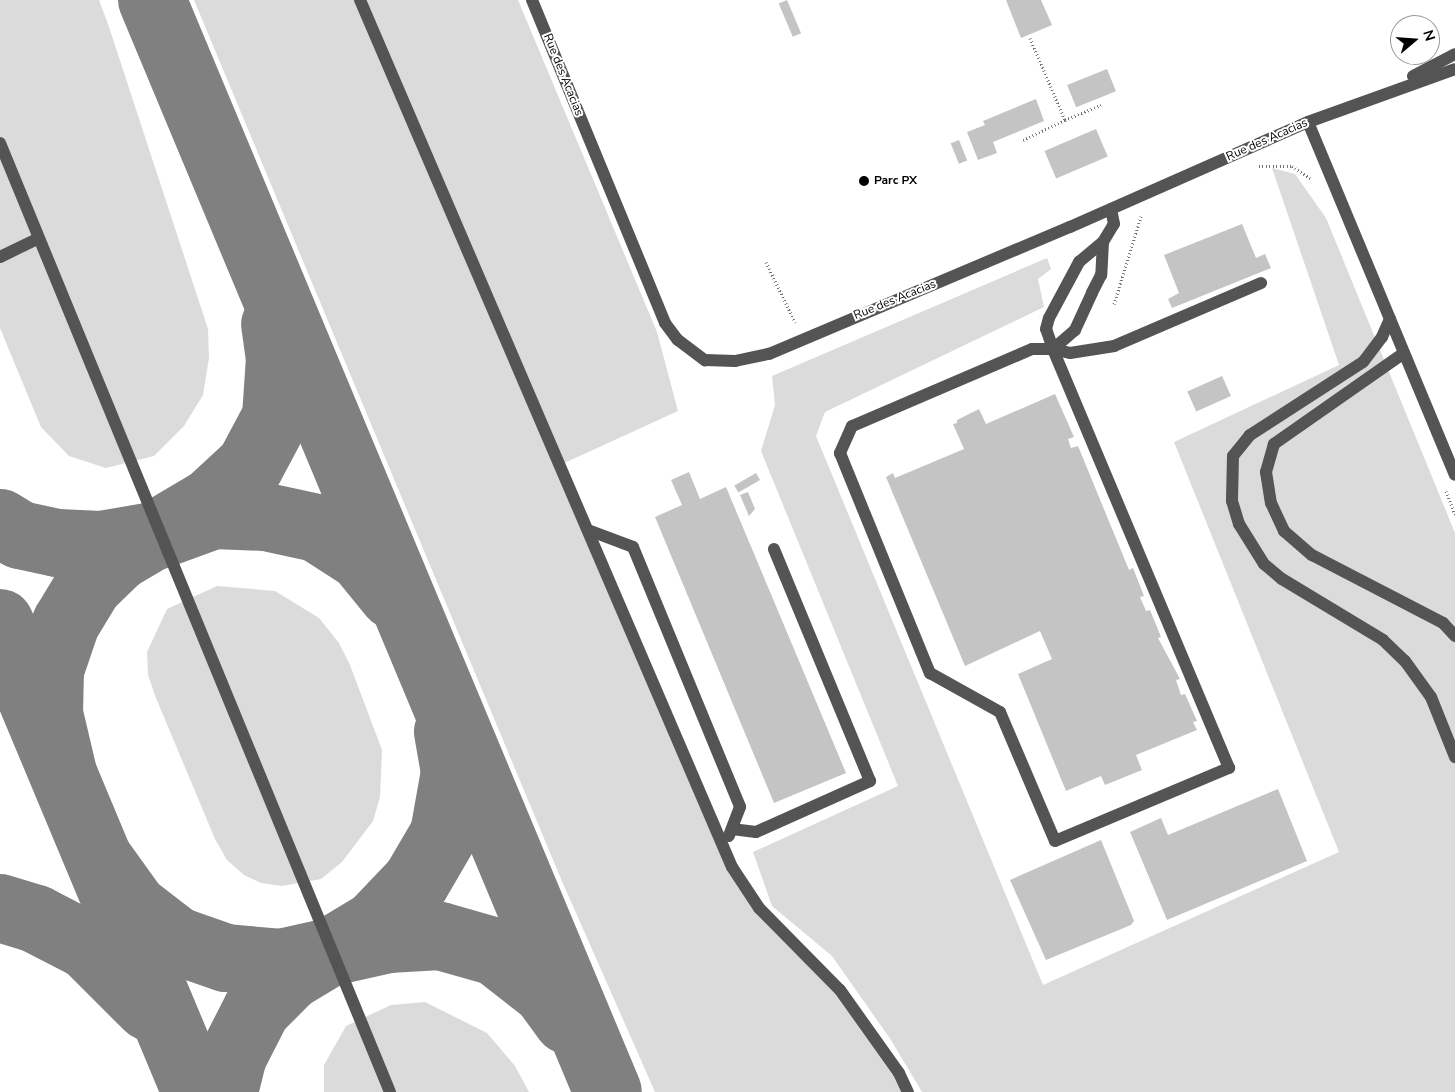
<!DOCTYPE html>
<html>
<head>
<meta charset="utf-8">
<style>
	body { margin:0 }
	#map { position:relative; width:1455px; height:1092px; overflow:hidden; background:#fff; font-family:"Nunito Sans",sans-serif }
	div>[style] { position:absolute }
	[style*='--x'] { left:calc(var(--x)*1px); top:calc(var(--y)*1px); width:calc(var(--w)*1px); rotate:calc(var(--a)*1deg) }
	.green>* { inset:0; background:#dbdbdb }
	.taxiway>* { height:68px; margin:-34px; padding:0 34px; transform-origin:34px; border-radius:34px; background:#808080 }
	.building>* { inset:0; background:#c4c4c4; transform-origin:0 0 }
	.path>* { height:3px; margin-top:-1.5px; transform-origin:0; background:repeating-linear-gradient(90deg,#767676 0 1px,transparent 0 3.5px) }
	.minor>* { height:12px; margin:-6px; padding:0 6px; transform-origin:6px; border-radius:6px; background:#545454 }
	.dots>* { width:14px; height:14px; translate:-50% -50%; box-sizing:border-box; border:2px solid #fff; border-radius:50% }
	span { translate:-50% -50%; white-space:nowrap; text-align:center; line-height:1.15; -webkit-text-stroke:4px #fff; paint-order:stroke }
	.street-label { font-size:12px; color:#000 }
	.poi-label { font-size:12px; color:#000; font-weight:700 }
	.left { translate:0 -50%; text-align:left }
	.north { position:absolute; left:1390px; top:15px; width:50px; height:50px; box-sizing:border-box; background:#fff; border:1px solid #999; border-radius:50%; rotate:72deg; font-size:14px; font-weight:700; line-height:20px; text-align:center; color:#000 }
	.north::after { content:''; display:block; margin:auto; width:18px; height:22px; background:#000; clip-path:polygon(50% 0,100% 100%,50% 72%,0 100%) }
</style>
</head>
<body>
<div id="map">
	<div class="green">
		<i style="clip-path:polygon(0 0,99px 0,108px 24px,208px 329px,209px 358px,203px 395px,184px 426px,154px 456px,106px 468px,69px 456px,41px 427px,0 328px)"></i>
		<i style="clip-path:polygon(194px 0,518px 0,657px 332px,678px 411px,560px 465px,724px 849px,759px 908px,840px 990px,899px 1073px,903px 1092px,655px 1092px,561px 879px)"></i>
		<i style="clip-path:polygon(1272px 168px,1295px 174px,1326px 218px,1455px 533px,1455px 1092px,922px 1092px,891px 1040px,832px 956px,772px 906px,753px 852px,898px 786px,761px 451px,775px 405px,772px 376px,1047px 258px,1051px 269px,1038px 279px,1044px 307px,825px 412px,816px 436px,1043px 985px,1339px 852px,1174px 442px,1339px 365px)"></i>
		<i style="clip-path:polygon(217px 586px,275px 591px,319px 618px,339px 643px,350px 665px,382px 750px,380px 797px,373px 821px,342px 862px,321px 879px,282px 886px,261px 883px,244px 875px,227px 860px,215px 839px,156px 698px,148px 675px,147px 652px,167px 609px)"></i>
		<i style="clip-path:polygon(425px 1002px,487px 1033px,515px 1066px,529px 1092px,324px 1092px,324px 1065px,346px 1026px,391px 1005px)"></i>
	</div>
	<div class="taxiway">
		<i style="--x:152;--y:0;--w:1183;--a:67.34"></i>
		<i style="--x:0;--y:523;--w:23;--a:31"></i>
		<i style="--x:20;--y:535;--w:38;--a:12"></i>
		<i style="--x:57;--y:543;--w:44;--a:2.6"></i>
		<i style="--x:101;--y:545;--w:59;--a:-9.8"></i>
		<i style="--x:159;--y:535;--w:59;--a:-20"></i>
		<i style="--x:214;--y:515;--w:52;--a:2.2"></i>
		<i style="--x:266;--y:517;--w:52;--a:12.2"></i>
		<i style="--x:317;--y:528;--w:54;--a:32.8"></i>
		<i style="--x:362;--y:557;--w:49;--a:50.8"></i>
		<i style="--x:0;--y:623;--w:508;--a:67.32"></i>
		<i style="--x:63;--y:773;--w:61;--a:-103.3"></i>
		<i style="--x:49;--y:714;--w:44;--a:-88.7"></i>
		<i style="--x:50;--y:670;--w:50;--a:-71.2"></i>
		<i style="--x:66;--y:623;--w:44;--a:-58.8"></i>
		<i style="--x:89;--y:585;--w:40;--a:-44"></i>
		<i style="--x:118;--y:557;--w:108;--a:-30.6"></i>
		<i style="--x:211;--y:502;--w:53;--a:-42.7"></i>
		<i style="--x:250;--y:466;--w:55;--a:-62"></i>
		<i style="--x:276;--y:417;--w:58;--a:-86.1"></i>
		<i style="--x:280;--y:359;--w:35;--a:-98"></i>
		<i style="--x:101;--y:862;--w:57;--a:54.3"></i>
		<i style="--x:134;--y:908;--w:54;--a:37.5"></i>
		<i style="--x:177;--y:941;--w:52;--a:19.1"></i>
		<i style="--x:226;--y:958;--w:55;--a:5.2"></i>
		<i style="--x:281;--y:963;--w:110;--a:-12.6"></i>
		<i style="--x:388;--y:939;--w:52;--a:-3.3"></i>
		<i style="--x:440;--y:936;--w:58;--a:15.9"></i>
		<i style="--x:496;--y:952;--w:63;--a:38"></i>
		<i style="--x:546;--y:991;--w:36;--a:54"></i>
		<i style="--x:0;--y:908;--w:38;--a:17"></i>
		<i style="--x:36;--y:919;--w:59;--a:27.4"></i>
		<i style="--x:88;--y:946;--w:86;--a:45"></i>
		<i style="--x:224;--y:1092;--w:37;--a:-76"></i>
		<i style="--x:233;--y:1056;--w:53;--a:-62.9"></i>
		<i style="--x:257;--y:1009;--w:47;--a:-45"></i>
		<i style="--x:290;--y:976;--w:99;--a:-31"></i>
		<i style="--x:375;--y:925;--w:59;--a:-46.4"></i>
		<i style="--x:416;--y:882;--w:56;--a:-59.7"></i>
		<i style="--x:444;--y:834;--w:63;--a:-79.9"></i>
		<i style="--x:455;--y:772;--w:41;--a:-99.9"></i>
	</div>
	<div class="building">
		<i style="left:787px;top:0;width:36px;height:9px;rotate:67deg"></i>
		<i style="clip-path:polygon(1006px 0,1041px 0,1052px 25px,1021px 38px)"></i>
		<i style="left:1107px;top:69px;width:24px;height:43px;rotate:68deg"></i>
		<i style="clip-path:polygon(1036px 99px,1044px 121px,993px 142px,997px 153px,978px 160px,967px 132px,985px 125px,983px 121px)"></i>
		<i style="left:1096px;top:129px;width:30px;height:56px;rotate:67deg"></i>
		<i style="left:959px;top:140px;width:22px;height:9px;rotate:68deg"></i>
		<i style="clip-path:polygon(1242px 224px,1256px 258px,1265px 254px,1271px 268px,1172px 308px,1168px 299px,1179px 293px,1164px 255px)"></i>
		<i style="left:1222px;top:376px;width:22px;height:38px;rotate:66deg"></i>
		<i style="clip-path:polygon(1055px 394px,1074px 437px,1068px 439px,1071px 448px,1078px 446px,1129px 570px,1133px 568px,1144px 596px,1140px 597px,1146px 611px,1150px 610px,1161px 637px,1158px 638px,1180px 679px,1176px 680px,1181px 695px,1185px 694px,1197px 721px,1193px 722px,1197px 730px,1136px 755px,1142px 770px,1105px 785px,1101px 776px,1066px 791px,1018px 674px,1052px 659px,1040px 631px,965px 666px,886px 477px,893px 473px,895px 478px,964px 449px,953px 424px,957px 423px,957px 420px,979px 409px,986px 424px)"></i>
		<i style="clip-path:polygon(689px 472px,700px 499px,726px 487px,846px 773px,774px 803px,655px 517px,682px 505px,671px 480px)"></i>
		<i style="left:756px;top:473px;width:8px;height:25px;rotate:60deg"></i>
		<i style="clip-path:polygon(748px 492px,755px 509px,749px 516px,740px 495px)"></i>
		<i style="clip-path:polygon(1278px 789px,1307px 861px,1167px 920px,1130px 832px,1161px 818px,1168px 835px)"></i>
		<i style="clip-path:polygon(1101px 840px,1134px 921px,1131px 925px,1046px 960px,1010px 880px)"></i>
	</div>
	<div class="path">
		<i style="--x:1030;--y:38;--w:89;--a:66.9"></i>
		<i style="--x:1065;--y:120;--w:39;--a:-23"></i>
		<i style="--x:1023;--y:140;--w:47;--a:-25.5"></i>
		<i style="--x:1259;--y:166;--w:33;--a:0"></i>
		<i style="--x:1292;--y:166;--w:23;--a:34"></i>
		<i style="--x:766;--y:262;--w:67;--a:64.2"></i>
		<i style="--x:1114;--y:304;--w:92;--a:-72.9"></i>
		<i style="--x:1446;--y:491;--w:25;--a:69"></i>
	</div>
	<div class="minor">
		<i style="--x:360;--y:0;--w:943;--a:66.78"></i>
		<i style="--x:732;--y:867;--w:49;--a:56.6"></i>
		<i style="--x:759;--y:908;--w:115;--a:45.4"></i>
		<i style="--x:840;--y:990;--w:102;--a:54.6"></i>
		<i style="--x:899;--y:1073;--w:21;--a:65"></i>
		<i style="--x:532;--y:0;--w:349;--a:67.6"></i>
		<i style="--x:665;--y:323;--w:21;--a:53"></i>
		<i style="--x:678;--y:340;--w:34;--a:37"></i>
		<i style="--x:705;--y:360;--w:30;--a:2"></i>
		<i style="--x:735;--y:361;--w:35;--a:-12"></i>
		<i style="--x:769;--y:354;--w:327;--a:-22.9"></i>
		<i style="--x:1070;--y:227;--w:260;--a:-23.8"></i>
		<i style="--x:1308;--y:122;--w:156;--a:-19.8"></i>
		<i style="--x:1413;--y:76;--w:47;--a:-27.6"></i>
		<i style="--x:1308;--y:122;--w:382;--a:67.4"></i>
		<i style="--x:0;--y:143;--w:1026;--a:67.66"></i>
		<i style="--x:1103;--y:242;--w:33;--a:93"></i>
		<i style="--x:1101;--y:275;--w:20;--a:117"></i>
		<i style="--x:1092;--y:293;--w:41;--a:114.7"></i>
		<i style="--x:1075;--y:330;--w:29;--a:139"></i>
		<i style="--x:1053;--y:349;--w:21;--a:180"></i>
		<i style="--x:1032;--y:349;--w:196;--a:156.8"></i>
		<i style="--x:852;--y:426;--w:30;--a:114"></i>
		<i style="--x:840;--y:453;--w:238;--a:67.8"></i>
		<i style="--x:930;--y:673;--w:80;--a:29.1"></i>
		<i style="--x:1000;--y:712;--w:140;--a:66.9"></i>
		<i style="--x:1055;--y:841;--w:189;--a:-22.8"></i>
		<i style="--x:1229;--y:768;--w:454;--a:-112.8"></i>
		<i style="--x:1053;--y:349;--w:17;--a:13"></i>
		<i style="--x:1070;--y:353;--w:45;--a:-9"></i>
		<i style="--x:1114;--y:346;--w:160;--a:-23.2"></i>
		<i style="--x:0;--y:257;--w:41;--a:-25.9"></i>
		<i style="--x:1390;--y:319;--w:20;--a:114"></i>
		<i style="--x:1382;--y:337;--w:31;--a:127"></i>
		<i style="--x:1363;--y:362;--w:135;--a:147.1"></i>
		<i style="--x:1250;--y:435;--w:27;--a:129"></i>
		<i style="--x:1233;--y:456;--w:45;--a:91.3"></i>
		<i style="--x:1232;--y:501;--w:24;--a:73"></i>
		<i style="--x:1239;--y:524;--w:47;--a:58"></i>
		<i style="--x:1264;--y:564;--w:23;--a:40"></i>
		<i style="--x:1282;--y:579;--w:118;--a:31.1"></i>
		<i style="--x:1383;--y:640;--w:30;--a:44"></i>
		<i style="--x:1405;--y:661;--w:44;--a:54.2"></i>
		<i style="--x:1431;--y:697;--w:65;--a:68.2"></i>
		<i style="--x:1053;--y:349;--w:21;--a:-109"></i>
		<i style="--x:1046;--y:329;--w:11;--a:-75"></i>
		<i style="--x:1049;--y:318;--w:64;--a:-61.8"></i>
		<i style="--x:1079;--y:262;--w:31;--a:-40"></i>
		<i style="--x:1103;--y:242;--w:21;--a:-59"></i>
		<i style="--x:1114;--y:224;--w:15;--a:-101"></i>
		<i style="--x:1404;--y:353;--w:159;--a:145"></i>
		<i style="--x:1274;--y:444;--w:29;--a:106"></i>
		<i style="--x:1266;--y:472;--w:31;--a:81"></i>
		<i style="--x:1271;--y:503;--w:31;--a:65"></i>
		<i style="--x:1284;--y:531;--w:37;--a:41"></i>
		<i style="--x:1312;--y:555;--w:148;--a:27.4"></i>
		<i style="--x:1443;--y:623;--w:18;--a:47"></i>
		<i style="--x:588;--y:530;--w:48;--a:20.7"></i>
		<i style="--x:633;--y:547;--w:281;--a:67.6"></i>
		<i style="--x:740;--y:807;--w:31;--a:111"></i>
		<i style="--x:732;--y:829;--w:24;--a:7"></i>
		<i style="--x:756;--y:832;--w:125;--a:-24.1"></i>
		<i style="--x:870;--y:781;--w:251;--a:-112.5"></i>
	</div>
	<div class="dots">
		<i style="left:864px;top:181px;background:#000"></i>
	</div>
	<div class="street-label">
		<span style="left:563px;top:75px;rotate:68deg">Rue des Acacias</span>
		<span style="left:1267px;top:140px;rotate:-24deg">Rue des Acacias</span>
		<span style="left:895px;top:300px;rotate:-22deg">Rue des Acacias</span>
	</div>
	<div class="poi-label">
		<span class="left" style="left:874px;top:181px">Parc PX</span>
	</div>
	<div class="north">N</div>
</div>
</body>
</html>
